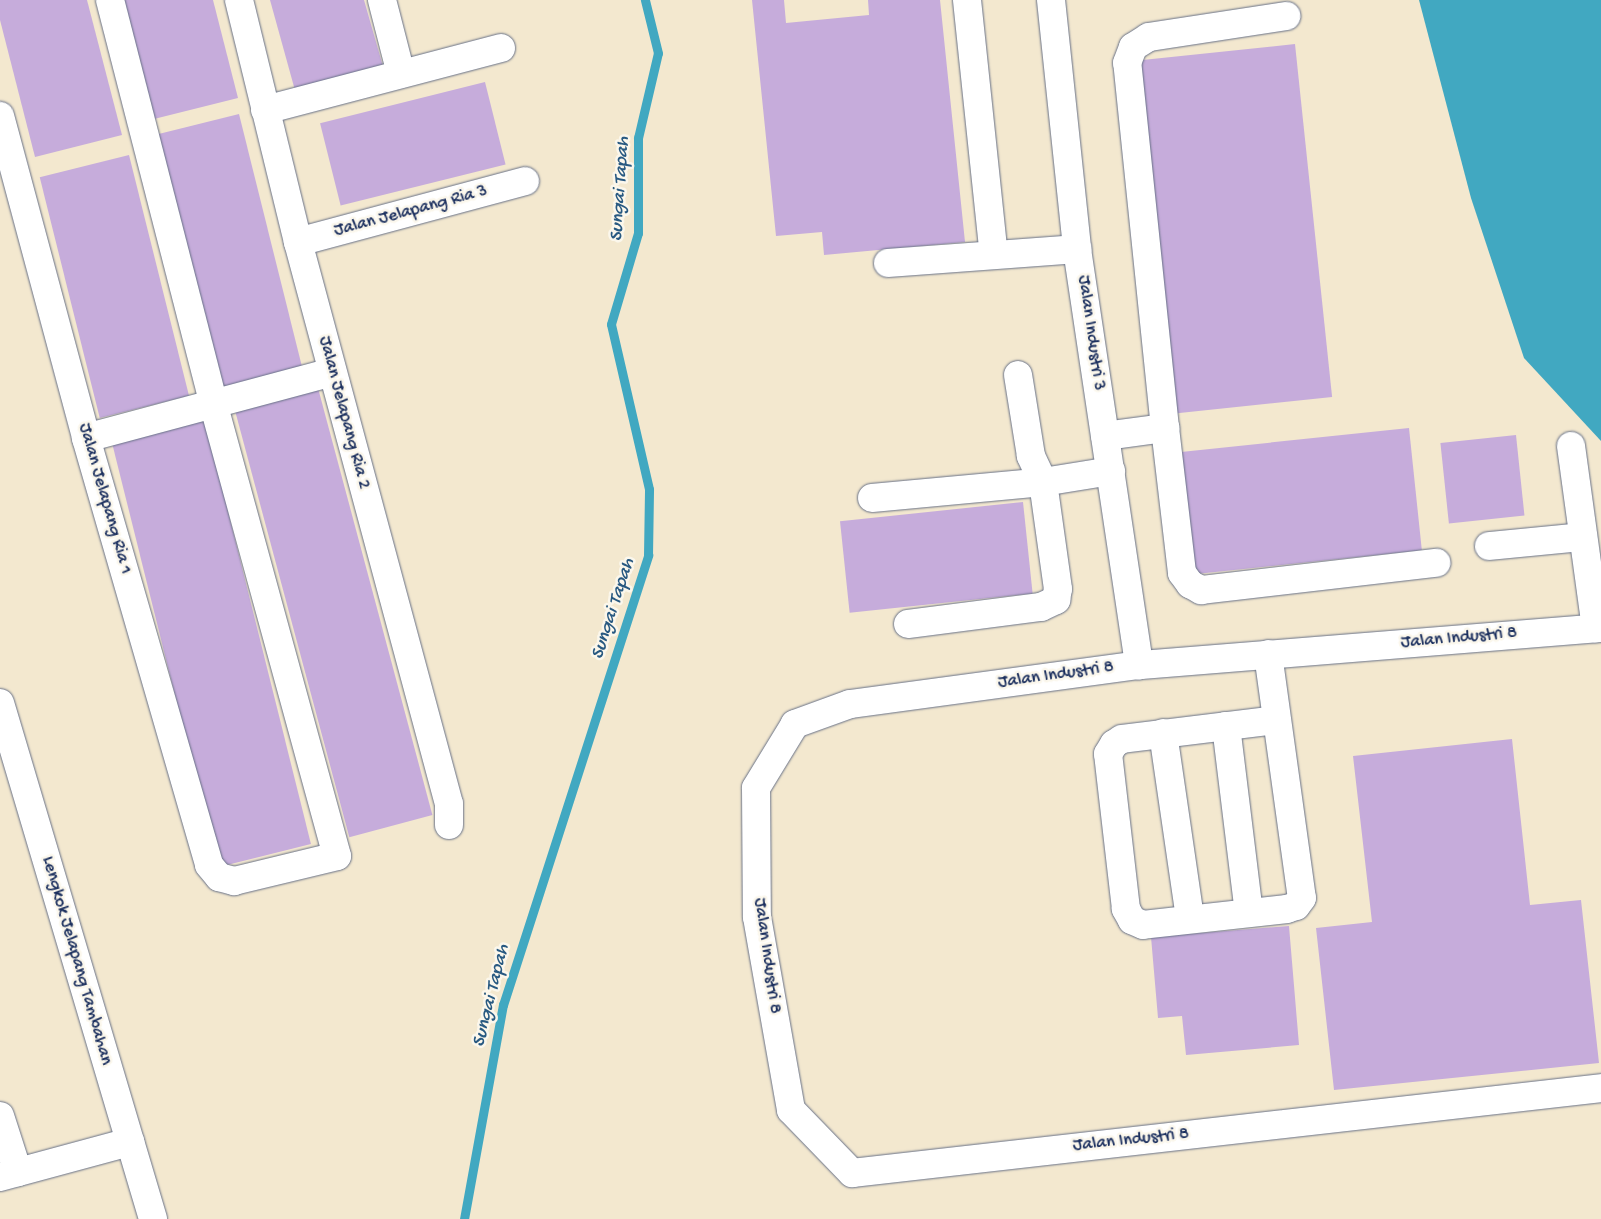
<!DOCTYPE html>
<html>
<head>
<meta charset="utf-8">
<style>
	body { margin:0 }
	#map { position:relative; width:1601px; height:1219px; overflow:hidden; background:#f3e8cf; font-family:"Gochi Hand",sans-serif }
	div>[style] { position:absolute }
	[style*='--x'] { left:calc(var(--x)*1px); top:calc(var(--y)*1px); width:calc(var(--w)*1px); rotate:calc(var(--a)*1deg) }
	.water>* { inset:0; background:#41a8c1 }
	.stream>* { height:9px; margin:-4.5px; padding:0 4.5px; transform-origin:4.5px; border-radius:4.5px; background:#41a8c1 }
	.building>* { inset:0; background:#c6acdb; transform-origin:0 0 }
	.roads { filter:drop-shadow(0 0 1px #677086) drop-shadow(0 0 1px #677086) }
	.minor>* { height:28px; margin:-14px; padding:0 14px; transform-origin:14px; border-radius:14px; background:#fff }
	span { translate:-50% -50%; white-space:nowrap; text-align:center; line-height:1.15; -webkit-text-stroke:5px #fbf7ec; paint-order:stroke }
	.street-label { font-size:18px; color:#1b2f5e }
	.water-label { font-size:19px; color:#285981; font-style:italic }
</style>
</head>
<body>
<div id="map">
	<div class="water">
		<i style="clip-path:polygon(1419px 0,1601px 0,1601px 441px,1524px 358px,1471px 198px)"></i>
	</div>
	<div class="stream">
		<i style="--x:464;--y:1219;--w:218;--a:-79.7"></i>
		<i style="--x:503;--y:1005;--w:473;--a:-72.1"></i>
		<i style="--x:648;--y:555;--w:66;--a:-89.1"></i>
		<i style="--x:649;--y:489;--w:169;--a:-103"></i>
		<i style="--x:611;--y:324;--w:95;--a:-73.5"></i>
		<i style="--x:638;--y:233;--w:95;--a:-90"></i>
		<i style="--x:638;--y:138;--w:87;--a:-76.8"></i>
		<i style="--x:658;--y:53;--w:55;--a:-103.8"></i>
	</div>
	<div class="building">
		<i style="clip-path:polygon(0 0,87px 0,122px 135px,35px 157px,0 20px)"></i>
		<i style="clip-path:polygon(120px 0,213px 0,238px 98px,150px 120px)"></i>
		<i style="clip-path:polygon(270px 0,364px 0,384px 70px,296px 94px)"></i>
		<i style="clip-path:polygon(752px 0,784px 0,786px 23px,869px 15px,868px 0,940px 0,965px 242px,824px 255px,822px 232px,776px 236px)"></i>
		<i style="left:1295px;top:44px;width:355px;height:163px;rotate:84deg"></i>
		<i style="left:485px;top:82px;width:85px;height:170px;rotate:76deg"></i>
		<i style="left:239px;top:114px;width:265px;height:89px;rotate:76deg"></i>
		<i style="left:129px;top:155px;width:248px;height:92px;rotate:76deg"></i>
		<i style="left:318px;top:388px;width:442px;height:86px;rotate:75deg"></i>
		<i style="left:205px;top:419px;width:438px;height:96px;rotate:76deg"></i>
		<i style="left:1409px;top:428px;width:123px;height:234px;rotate:84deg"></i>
		<i style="left:1516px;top:435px;width:81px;height:76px;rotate:84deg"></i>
		<i style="left:1023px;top:502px;width:92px;height:184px;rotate:84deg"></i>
		<i style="clip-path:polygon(1512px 739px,1530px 905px,1581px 900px,1599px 1063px,1334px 1090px,1316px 928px,1372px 922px,1353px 756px)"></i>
		<i style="clip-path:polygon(1289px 926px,1299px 1045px,1186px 1055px,1182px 1016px,1158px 1018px,1151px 937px)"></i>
	</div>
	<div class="roads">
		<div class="minor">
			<i style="--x:239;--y:0;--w:249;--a:76.3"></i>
			<i style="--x:298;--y:242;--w:582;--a:74.96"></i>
			<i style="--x:449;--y:804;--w:21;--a:90"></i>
			<i style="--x:382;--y:0;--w:76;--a:75.6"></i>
			<i style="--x:967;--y:0;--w:256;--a:84"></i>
			<i style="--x:1051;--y:0;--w:250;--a:84"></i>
			<i style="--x:1077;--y:249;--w:421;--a:81.5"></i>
			<i style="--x:265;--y:110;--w:244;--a:-14.7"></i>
			<i style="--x:0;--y:116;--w:333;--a:75"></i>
			<i style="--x:86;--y:438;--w:444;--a:73.9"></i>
			<i style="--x:209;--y:865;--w:16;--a:50"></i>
			<i style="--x:219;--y:877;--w:16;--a:15"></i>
			<i style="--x:234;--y:881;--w:106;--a:-13.6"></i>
			<i style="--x:337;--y:856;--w:467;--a:-105.3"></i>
			<i style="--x:214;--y:405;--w:418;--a:-104.4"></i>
			<i style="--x:298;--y:242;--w:235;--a:-15"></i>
			<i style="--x:888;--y:263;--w:190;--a:-4.2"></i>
			<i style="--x:1165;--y:428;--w:367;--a:-95.9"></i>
			<i style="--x:1127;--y:63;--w:17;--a:-69"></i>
			<i style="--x:1133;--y:47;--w:19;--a:-32"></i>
			<i style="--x:1149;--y:37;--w:139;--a:-8.7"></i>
			<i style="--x:1105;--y:436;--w:61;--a:-7.6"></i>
			<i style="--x:1165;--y:428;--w:146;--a:83.3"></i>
			<i style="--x:1182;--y:573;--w:14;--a:54"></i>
			<i style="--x:1190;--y:584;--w:13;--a:29"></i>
			<i style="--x:1201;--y:590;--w:237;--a:-6.6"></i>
			<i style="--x:86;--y:438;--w:255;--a:-15"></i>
			<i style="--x:1571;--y:446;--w:184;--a:82.2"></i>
			<i style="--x:872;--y:498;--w:172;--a:-5.3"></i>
			<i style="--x:1043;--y:482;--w:69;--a:-9.2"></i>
			<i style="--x:1489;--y:546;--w:94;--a:-5.5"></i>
			<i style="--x:908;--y:624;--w:134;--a:-7.3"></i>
			<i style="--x:1041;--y:607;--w:17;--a:-25"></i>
			<i style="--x:1056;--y:600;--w:11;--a:-80"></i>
			<i style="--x:1058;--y:589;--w:108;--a:-98"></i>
			<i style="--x:1043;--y:482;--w:29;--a:-115"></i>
			<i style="--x:1031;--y:456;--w:82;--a:-99.1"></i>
			<i style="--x:1601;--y:628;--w:463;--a:175.4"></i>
			<i style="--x:1139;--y:665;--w:292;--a:172.3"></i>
			<i style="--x:850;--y:704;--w:59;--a:160"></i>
			<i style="--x:795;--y:724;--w:75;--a:121.4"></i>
			<i style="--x:756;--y:788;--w:129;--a:89.6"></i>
			<i style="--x:757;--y:917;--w:196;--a:80"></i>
			<i style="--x:791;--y:1110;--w:88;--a:45.9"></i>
			<i style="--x:852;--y:1173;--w:754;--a:-6.47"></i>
			<i style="--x:1268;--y:654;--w:246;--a:82.1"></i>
			<i style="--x:1302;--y:898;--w:10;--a:127"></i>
			<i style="--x:1296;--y:906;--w:9;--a:162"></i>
			<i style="--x:1287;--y:909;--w:145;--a:173.7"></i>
			<i style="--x:1143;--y:925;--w:12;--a:-156"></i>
			<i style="--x:1132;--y:920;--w:13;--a:-119"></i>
			<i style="--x:1126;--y:909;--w:156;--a:-96.6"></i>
			<i style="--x:1108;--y:754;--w:12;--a:-59"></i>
			<i style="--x:1114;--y:744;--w:9;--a:-32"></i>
			<i style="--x:1122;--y:739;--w:155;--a:-7"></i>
			<i style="--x:0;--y:703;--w:538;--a:73.48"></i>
			<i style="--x:1226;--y:726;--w:187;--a:83"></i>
			<i style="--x:1163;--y:733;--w:188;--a:81.7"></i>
			<i style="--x:0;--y:1116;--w:59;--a:72.2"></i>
			<i style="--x:0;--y:1177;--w:135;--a:-15.1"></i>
		</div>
	</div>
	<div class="street-label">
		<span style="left:411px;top:212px;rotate:-15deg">Jalan Jelapang Ria 3</span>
		<span style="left:1090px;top:333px;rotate:82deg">Jalan Industri 3</span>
		<span style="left:343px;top:413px;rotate:75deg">Jalan Jelapang Ria 2</span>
		<span style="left:104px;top:499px;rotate:74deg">Jalan Jelapang Ria 1</span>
		<span style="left:1459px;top:639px;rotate:-5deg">Jalan Industri 8</span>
		<span style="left:1056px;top:676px;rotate:-8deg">Jalan Industri 8</span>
		<span style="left:766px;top:956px;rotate:82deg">Jalan Industri 8</span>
		<span style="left:76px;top:961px;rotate:74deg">Lengkok Jelapang Tambahan</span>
		<span style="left:1131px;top:1141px;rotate:-6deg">Jalan Industri 8</span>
	</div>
	<div class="water-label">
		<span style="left:621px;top:189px;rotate:-86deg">Sungai Tapah</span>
		<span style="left:614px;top:609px;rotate:-72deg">Sungai Tapah</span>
		<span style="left:492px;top:996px;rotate:-76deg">Sungai Tapah</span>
	</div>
</div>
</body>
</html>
